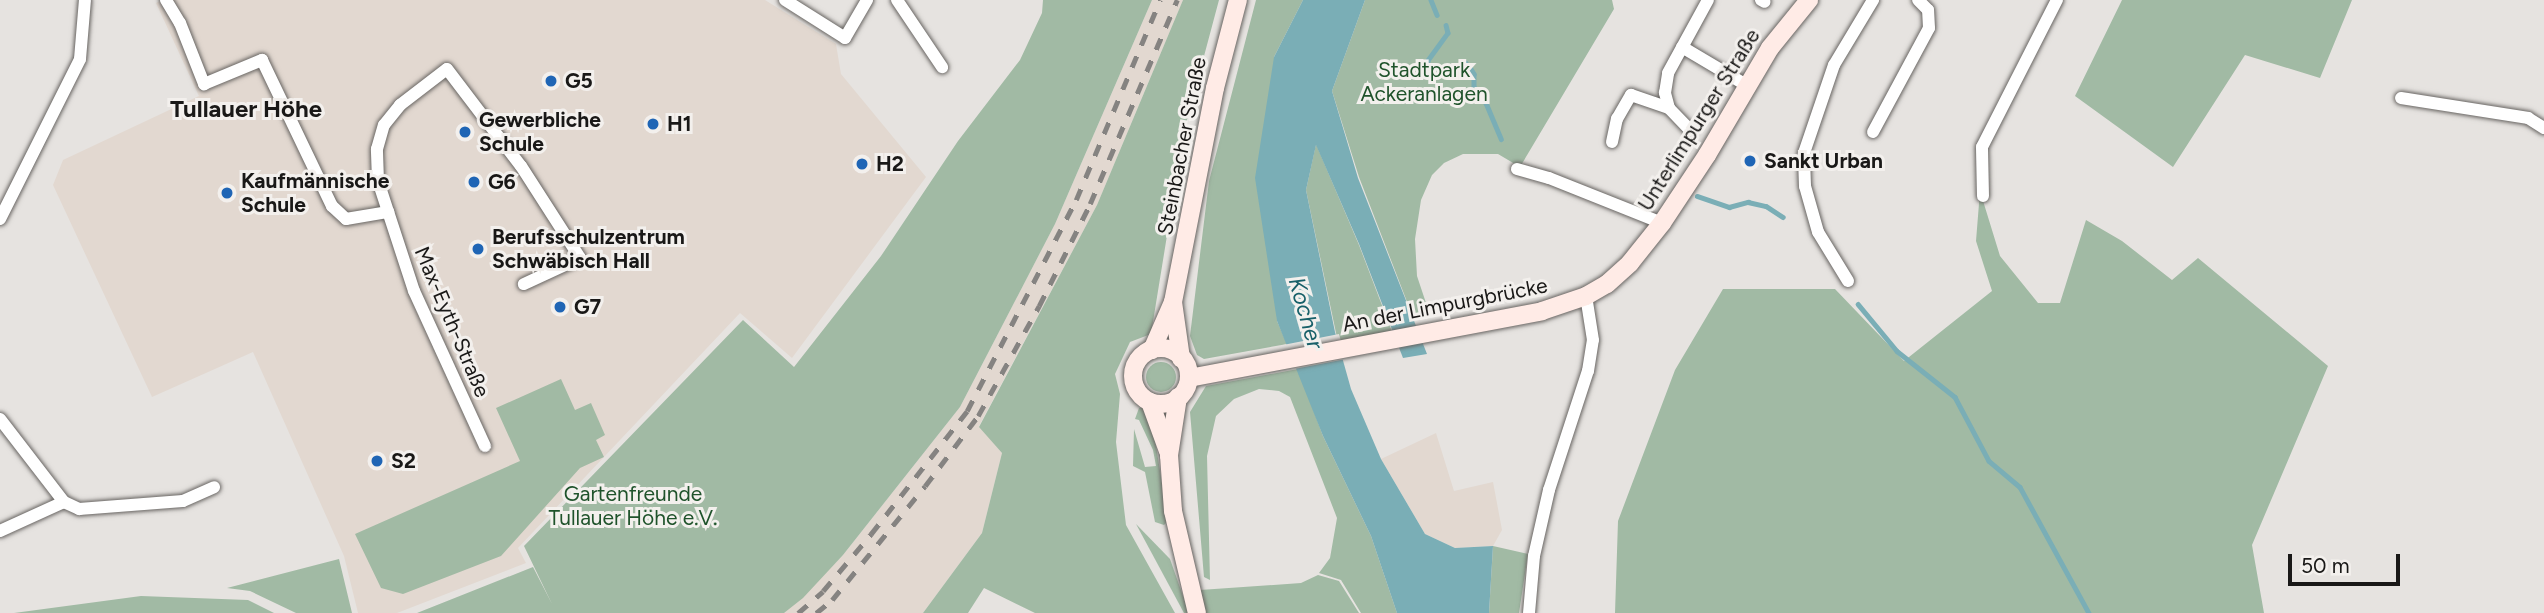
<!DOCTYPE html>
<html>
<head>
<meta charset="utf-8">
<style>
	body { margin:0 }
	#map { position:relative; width:2544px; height:613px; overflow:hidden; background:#e6e3e0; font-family:Figtree,sans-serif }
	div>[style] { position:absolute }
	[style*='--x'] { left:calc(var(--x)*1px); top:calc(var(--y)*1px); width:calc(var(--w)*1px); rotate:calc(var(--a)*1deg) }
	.built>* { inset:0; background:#e2d8d0 }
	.green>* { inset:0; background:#a1baa4 }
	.round { border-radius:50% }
	.water>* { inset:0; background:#7aaeb6 }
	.pier>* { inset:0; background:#e6e3e0 }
	.stream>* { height:4.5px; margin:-2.25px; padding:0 2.25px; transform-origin:2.25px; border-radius:2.25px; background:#7aaeb6 }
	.roads { filter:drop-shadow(0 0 2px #686562) drop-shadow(0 0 2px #686562) }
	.street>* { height:12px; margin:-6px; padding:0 6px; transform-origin:6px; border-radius:6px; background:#fff }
	.secondary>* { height:18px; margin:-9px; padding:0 9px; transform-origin:9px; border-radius:9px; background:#ffebe6 }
	.secondary>.ring { margin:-9px; padding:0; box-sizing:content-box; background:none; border:18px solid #ffebe6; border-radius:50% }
	.rail>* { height:4.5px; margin-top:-2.25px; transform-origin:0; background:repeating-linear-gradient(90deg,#858381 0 12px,transparent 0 24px) }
	.dots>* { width:19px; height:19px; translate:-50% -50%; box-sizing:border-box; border:4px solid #f3f0ed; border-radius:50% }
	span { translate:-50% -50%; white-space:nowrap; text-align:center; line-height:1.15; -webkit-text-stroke:6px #f3f0ed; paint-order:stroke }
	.park-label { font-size:21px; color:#1f532b }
	.poi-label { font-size:21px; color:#191817; font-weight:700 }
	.left { translate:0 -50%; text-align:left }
	.street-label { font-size:21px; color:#191817 }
	.water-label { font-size:23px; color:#186069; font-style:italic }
	.quarter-label { font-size:24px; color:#191817; font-weight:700 }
	.scale { position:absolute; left:2288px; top:554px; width:112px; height:32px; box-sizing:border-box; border:4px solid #191817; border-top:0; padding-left:9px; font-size:21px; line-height:24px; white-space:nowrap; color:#191817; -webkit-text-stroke:5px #f3f0ed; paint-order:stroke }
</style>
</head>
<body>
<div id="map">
	<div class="built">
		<i style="clip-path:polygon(162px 0,765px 0,836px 44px,841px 74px,926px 177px,792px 358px,740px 313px,518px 548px,526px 563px,397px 613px,358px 613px,344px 556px,253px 352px,152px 397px,53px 185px,63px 160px,199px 96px,156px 3px)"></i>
		<i style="clip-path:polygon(1152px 0,1183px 0,1097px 205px,979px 426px,1002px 453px,982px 533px,923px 613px,784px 613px,843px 555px,960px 407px,1055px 224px)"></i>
		<i style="clip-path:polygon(1436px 433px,1454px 491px,1493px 482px,1502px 530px,1493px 546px,1455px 548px,1425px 534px,1381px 459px)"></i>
	</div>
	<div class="green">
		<i style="clip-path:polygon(1043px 0,1152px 0,1055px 224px,960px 407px,843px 555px,803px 598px,784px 613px,417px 613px,533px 567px,552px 604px,524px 546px,743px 320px,794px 367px,881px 256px,958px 141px,1020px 60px,1042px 13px)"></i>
		<i style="clip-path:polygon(1183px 0,1219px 0,1184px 131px,1151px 334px,1130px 342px,1115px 374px,1120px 394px,1116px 442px,1126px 525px,1175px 613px,1035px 613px,984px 588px,968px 613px,923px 613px,982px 533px,1002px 453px,979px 427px,1097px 205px)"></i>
		<i style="clip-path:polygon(1256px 0,1303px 0,1274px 57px,1277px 321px,1287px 344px,1204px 359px,1197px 355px,1190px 336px,1209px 181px)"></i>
		<i style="clip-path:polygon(1365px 0,1612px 0,1614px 9px,1520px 167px,1498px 154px,1463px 154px,1444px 163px,1432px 175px,1421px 200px,1415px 239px,1417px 276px,1426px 303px,1440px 315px,1414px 320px,1359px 177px,1332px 91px)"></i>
		<i style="clip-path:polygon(2122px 0,2352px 0,2320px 78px,2245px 55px,2173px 167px,2075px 96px)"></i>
		<i style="clip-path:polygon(1316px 144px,1359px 245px,1396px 342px,1340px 352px,1306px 190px)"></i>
		<i style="clip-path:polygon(1980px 191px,2000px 256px,2038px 303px,2060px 303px,2086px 220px,2122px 241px,2172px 280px,2198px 258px,2328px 366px,2252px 545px,2264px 613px,1615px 613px,1618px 521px,1675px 370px,1723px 289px,1835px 289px,1904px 361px,1992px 291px,1976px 241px)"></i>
		<i class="round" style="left:1146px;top:362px;width:30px;height:30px"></i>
		<i style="clip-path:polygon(1298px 369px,1323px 436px,1371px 536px,1397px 613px,1361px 613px,1341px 580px,1319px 573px,1330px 558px,1337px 518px,1290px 397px,1279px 391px,1259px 389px,1234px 399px,1216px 416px,1207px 456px,1210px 580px,1204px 577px,1190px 412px,1206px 386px)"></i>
		<i style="clip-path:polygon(561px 379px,575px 410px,591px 403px,605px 435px,596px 440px,604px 457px,580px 468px,501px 556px,403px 594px,381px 588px,355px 534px,520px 461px,496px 408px)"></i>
		<i style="clip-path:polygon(1145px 406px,1153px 427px,1168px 521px,1164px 525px,1155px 522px,1145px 472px,1133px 466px,1134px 429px,1145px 467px,1156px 466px,1153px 450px,1139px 420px,1135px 419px,1139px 408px)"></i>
		<i style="clip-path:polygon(1136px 524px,1170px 559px,1189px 613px,1184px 613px)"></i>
		<i style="clip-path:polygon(1493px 546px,1528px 554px,1519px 613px,1489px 613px)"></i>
		<i style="clip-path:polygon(339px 559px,352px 613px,296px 613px,250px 591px,227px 588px)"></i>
		<i style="clip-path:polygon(1318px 575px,1339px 581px,1359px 613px,1205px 613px,1200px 590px,1301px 583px)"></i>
		<i style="clip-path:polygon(141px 596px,248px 600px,274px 613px,14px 613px)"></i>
	</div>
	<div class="water">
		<i style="clip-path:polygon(1303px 0,1365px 0,1332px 91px,1358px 178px,1427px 354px,1403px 358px,1359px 244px,1316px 145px,1306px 190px,1335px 332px,1351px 389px,1381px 459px,1425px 534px,1455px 548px,1493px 546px,1489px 613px,1397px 613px,1371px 536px,1323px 436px,1277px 321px,1255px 178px,1274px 57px)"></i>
	</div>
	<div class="pier">
		<i style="clip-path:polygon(1339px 334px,1346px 359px,1294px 369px,1283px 345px)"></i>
	</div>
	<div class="stream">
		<i style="--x:1431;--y:0;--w:16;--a:68"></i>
		<i style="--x:1446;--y:25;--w:8;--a:76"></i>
		<i style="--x:1448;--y:33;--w:34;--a:126"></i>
		<i style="--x:1428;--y:61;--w:8;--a:97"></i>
		<i style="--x:1427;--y:69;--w:9;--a:63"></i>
		<i style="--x:1431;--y:77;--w:37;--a:-22"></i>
		<i style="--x:1465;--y:63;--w:6;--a:39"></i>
		<i style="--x:1470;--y:67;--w:8;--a:60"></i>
		<i style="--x:1474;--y:74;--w:13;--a:90"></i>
		<i style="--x:1474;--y:87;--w:20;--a:53"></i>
		<i style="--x:1486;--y:103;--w:39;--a:67"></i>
		<i style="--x:1697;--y:196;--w:34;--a:19"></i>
		<i style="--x:1729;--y:207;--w:20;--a:-15"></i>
		<i style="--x:1748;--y:202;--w:18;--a:13"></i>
		<i style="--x:1766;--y:206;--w:20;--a:33"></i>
		<i style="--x:1858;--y:304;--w:61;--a:50.3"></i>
		<i style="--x:1897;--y:351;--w:74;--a:38.4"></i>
		<i style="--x:1955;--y:397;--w:72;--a:62"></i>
		<i style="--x:1989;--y:461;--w:40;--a:40"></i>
		<i style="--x:2020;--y:487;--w:144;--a:61.3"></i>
	</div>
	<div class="roads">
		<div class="street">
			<i style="--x:166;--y:0;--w:27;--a:59"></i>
			<i style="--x:180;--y:23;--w:66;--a:68.5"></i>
			<i style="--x:204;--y:84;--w:63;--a:-22.5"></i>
			<i style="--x:262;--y:60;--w:162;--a:64.4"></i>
			<i style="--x:332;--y:206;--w:19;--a:43"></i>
			<i style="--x:346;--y:219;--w:43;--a:-9.5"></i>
			<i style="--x:785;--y:0;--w:71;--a:32.3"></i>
			<i style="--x:845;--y:38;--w:44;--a:-59.9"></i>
			<i style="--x:897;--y:0;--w:81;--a:56.1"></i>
			<i style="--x:1761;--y:0;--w:4;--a:27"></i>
			<i style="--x:1682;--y:47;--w:74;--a:30.7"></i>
			<i style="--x:2401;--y:98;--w:129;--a:8.9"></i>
			<i style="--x:2528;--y:118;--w:19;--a:32"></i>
			<i style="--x:1690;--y:130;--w:30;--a:-134"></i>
			<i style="--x:1669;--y:108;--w:16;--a:-105"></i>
			<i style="--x:1665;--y:93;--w:20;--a:-81"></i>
			<i style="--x:1668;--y:73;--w:83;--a:-61.3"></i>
			<i style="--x:1873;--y:132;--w:118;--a:-61.7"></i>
			<i style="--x:1929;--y:28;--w:18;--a:-93"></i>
			<i style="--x:1928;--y:10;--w:14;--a:-135"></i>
			<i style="--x:1612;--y:142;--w:24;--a:-78"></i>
			<i style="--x:1617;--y:119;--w:28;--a:-60"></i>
			<i style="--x:1631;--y:95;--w:40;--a:18.9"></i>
			<i style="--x:1517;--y:169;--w:33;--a:16"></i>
			<i style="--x:1549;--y:178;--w:122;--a:21.7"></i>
			<i style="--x:1983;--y:196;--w:49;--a:-91.2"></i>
			<i style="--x:1982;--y:147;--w:165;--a:-63"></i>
			<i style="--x:0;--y:219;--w:179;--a:-63.4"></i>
			<i style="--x:80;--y:59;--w:59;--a:-85.2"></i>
			<i style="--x:1848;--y:281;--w:57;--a:-121.5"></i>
			<i style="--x:1818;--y:232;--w:48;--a:-105.8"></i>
			<i style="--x:1805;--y:186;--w:33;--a:-92"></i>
			<i style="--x:1804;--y:153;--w:93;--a:-71.2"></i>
			<i style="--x:1834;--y:65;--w:76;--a:-59"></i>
			<i style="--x:0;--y:419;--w:105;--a:52.4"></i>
			<i style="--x:64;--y:502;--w:17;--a:25"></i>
			<i style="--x:79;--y:509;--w:104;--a:-4.4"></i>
			<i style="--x:183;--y:501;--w:34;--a:-24"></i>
			<i style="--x:485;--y:446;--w:170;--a:-114.6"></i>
			<i style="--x:414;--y:291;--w:116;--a:-108.1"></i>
			<i style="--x:378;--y:181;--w:32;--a:-92"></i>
			<i style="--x:377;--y:149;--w:25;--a:-74"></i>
			<i style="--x:384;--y:125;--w:26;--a:-51"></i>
			<i style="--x:400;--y:105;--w:59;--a:-37.5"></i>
			<i style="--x:447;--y:69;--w:122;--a:52.7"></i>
			<i style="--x:521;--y:166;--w:109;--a:57.3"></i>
			<i style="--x:580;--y:258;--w:62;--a:155.1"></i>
			<i style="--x:0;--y:531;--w:70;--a:-24.4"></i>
			<i style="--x:1529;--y:613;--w:57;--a:-85"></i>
			<i style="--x:1534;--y:556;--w:68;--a:-77.2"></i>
			<i style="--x:1549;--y:490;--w:125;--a:-71.9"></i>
			<i style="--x:1588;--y:371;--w:31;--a:-81"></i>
			<i style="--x:1593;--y:340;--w:45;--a:-99"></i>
		</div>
		<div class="secondary">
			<i style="--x:1173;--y:302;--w:57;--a:81.9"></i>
			<i class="ring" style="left:1133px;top:348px;width:38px;height:38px"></i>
			<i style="--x:1152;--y:350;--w:52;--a:-66.4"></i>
			<i style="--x:1173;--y:302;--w:218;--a:-78.9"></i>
			<i style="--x:1215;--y:88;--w:91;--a:-75.4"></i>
			<i style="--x:1189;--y:378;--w:359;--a:-10.7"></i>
			<i style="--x:1542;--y:311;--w:46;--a:-18.8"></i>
			<i style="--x:1586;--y:296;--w:24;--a:-30"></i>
			<i style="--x:1607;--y:284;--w:31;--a:-42"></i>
			<i style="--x:1630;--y:263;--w:51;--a:-51.3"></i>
			<i style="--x:1662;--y:223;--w:82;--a:-56.5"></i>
			<i style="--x:1707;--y:155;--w:124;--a:-59.5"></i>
			<i style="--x:1770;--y:48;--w:62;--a:-50.9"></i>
			<i style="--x:1178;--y:397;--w:59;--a:98.8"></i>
			<i style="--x:1169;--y:455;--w:56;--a:85.9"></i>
			<i style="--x:1173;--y:511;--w:105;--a:76.8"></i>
			<i style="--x:1150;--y:402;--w:52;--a:69.8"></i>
		</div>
	</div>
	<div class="rail">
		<i style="--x:798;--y:613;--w:33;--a:-41"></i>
		<i style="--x:823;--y:591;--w:75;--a:-49.9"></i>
		<i style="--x:871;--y:534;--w:156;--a:-52"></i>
		<i style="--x:967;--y:411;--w:237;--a:-62.7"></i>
		<i style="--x:1076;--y:200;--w:217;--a:-67.2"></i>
		<i style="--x:816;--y:613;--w:21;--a:-39"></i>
		<i style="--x:832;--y:600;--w:147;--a:-50.8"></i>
		<i style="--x:925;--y:486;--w:88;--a:-52.9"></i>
		<i style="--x:978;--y:416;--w:126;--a:-61"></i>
		<i style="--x:1039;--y:306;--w:114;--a:-63.4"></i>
		<i style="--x:1090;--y:204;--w:222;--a:-66.9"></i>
	</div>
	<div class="dots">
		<i style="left:551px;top:81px;background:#1f65b5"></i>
		<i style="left:653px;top:124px;background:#1f65b5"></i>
		<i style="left:465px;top:132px;background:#1f65b5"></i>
		<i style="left:1750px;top:161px;background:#1f65b5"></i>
		<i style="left:862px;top:164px;background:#1f65b5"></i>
		<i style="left:474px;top:182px;background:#1f65b5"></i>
		<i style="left:227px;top:193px;background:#1f65b5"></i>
		<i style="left:478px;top:249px;background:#1f65b5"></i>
		<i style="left:560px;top:307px;background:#1f65b5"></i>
		<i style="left:377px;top:461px;background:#1f65b5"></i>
	</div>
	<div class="park-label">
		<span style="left:1424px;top:82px">Stadtpark<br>Ackeranlagen</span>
		<span style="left:633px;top:506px">Gartenfreunde<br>Tullauer Höhe e.V.</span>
	</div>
	<div class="poi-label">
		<span class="left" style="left:565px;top:81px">G5</span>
		<span class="left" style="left:479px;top:132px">Gewerbliche<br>Schule</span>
		<span class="left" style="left:667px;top:124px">H1</span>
		<span class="left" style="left:1764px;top:161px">Sankt Urban</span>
		<span class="left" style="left:876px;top:164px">H2</span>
		<span class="left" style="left:241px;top:193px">Kaufmännische<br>Schule</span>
		<span class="left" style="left:488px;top:182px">G6</span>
		<span class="left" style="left:492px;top:249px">Berufsschulzentrum<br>Schwäbisch Hall</span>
		<span class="left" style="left:574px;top:307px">G7</span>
		<span class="left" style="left:391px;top:461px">S2</span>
	</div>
	<div class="street-label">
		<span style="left:1699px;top:120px;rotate:-58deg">Unterlimpurger Straße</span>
		<span style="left:1182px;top:146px;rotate:-79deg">Steinbacher Straße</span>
		<span style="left:1445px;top:305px;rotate:-11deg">An der Limpurgbrücke</span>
		<span style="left:452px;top:322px;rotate:67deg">Max-Eyth-Straße</span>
	</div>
	<div class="water-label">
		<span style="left:1306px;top:313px;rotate:74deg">Kocher</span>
	</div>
	<div class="quarter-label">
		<span style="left:246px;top:109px">Tullauer Höhe</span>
	</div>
	<div class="scale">50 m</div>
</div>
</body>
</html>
